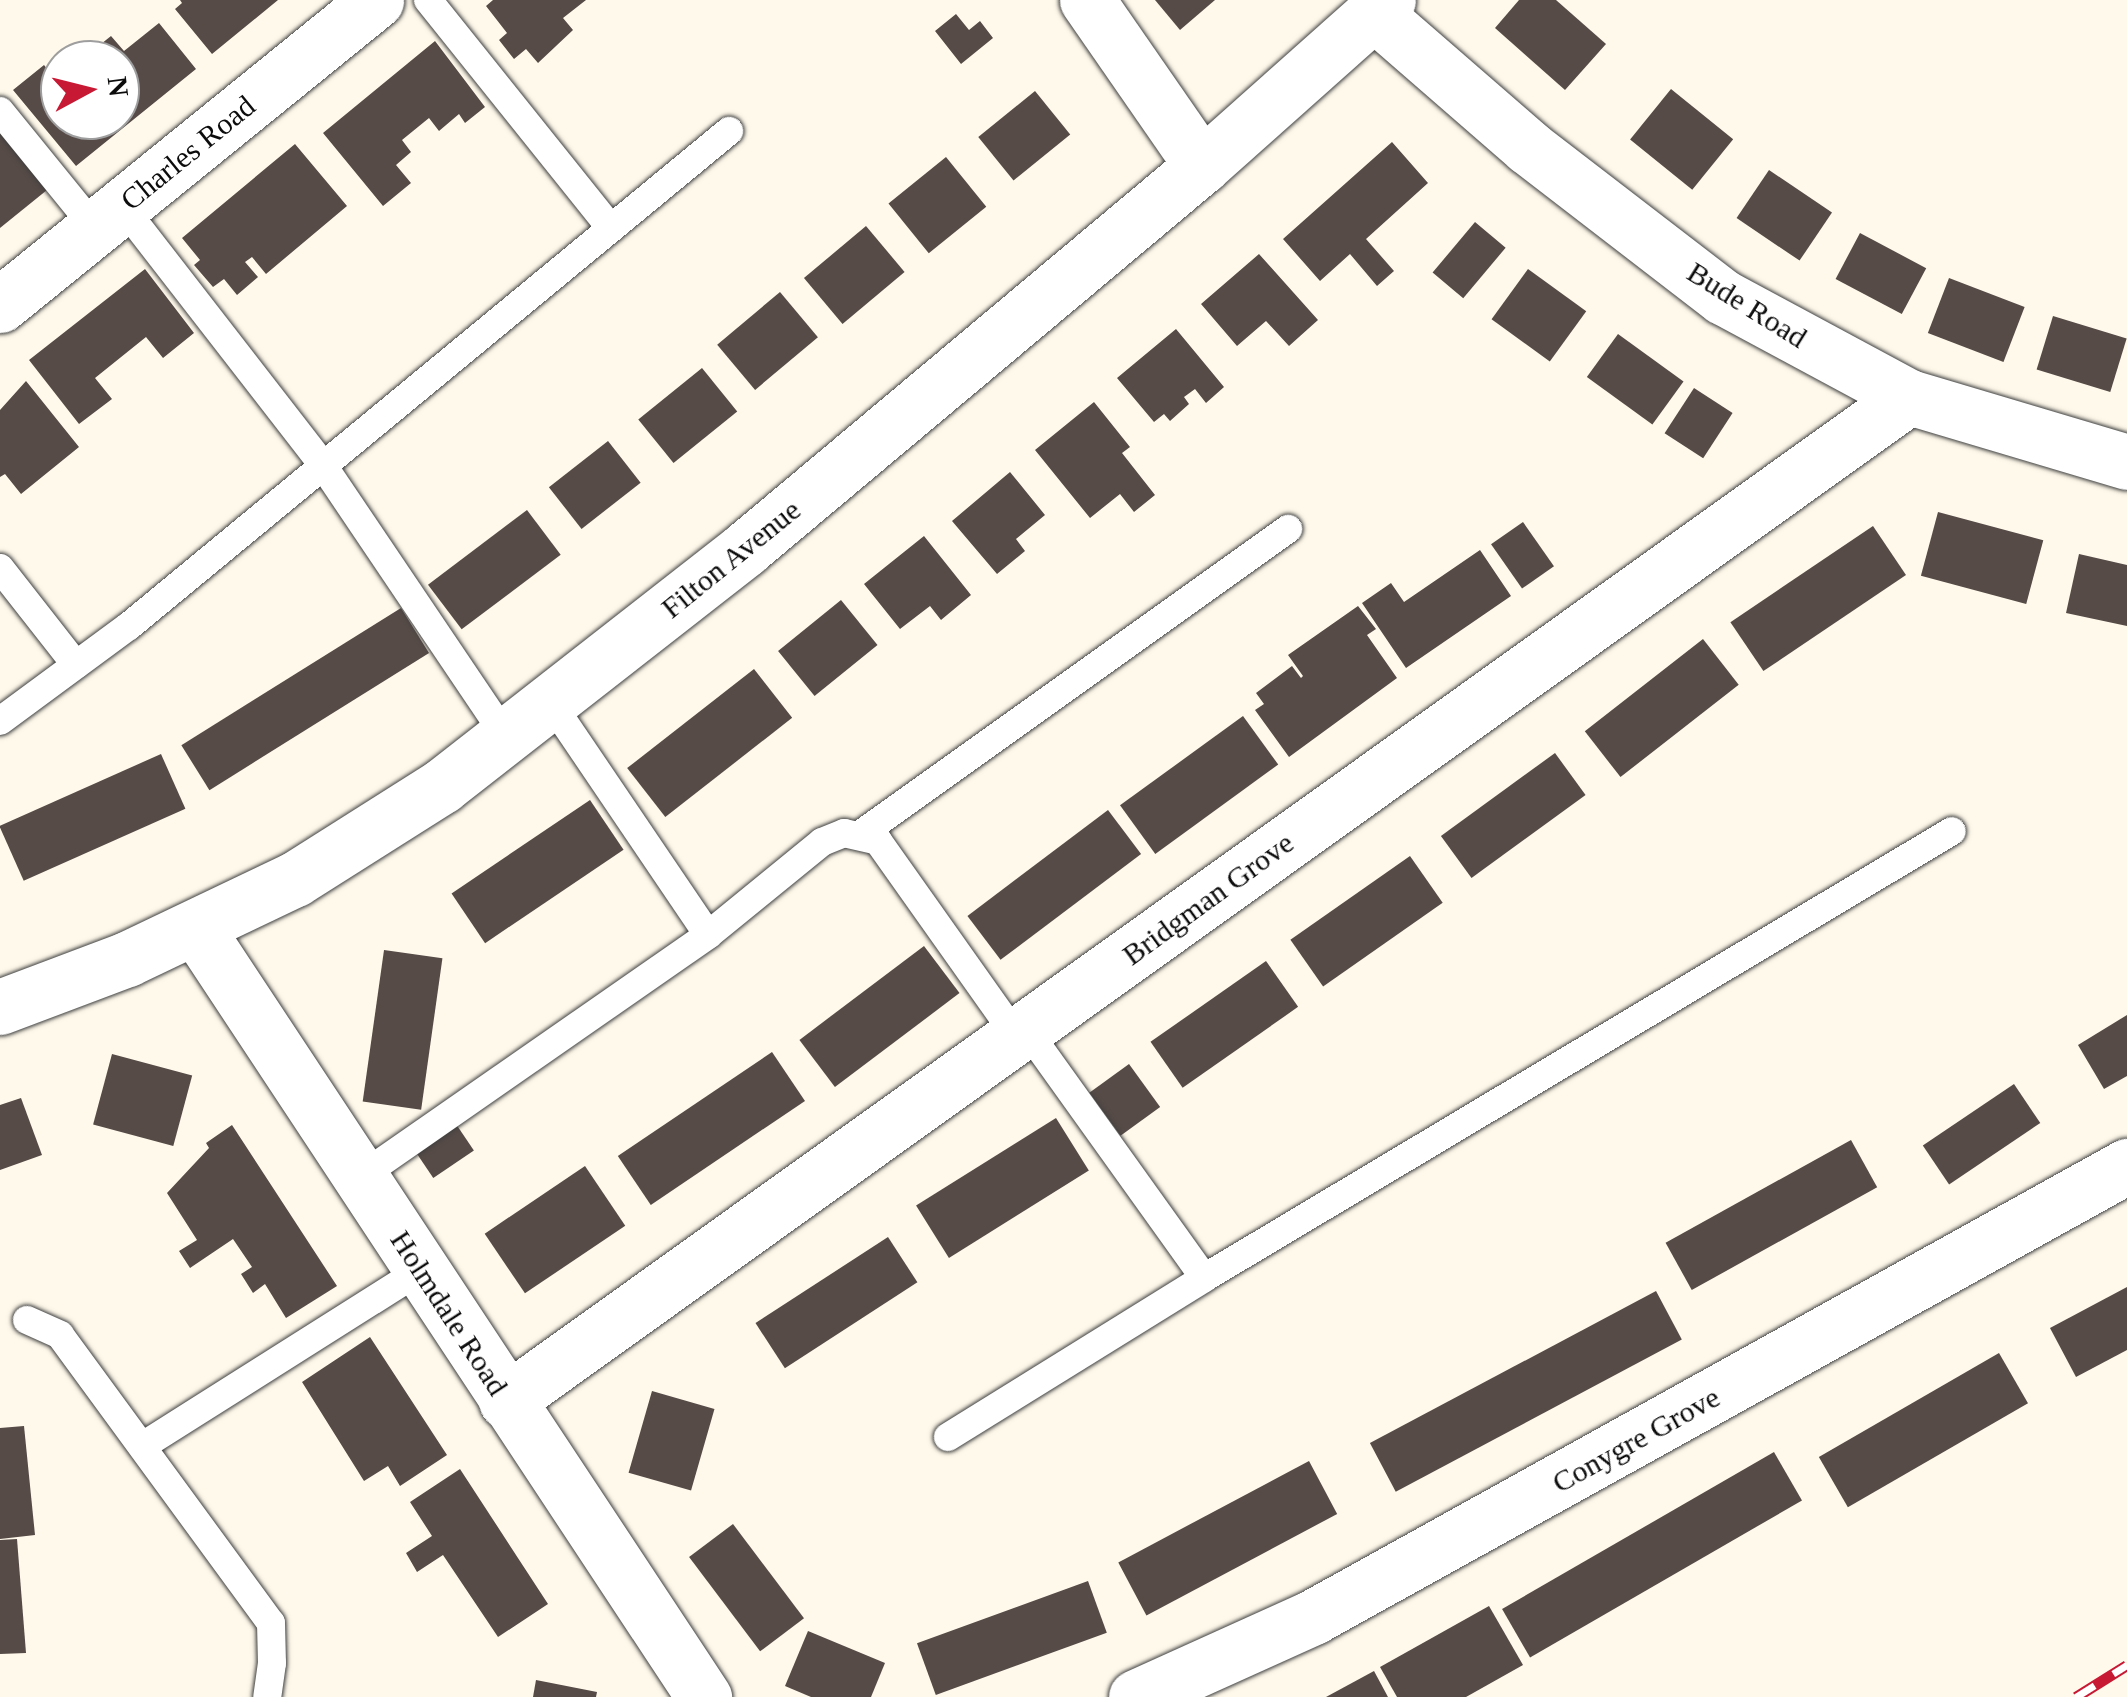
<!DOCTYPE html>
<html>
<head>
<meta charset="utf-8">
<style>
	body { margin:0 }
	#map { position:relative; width:2127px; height:1697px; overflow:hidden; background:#fff9eb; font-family:"Times New Roman",serif }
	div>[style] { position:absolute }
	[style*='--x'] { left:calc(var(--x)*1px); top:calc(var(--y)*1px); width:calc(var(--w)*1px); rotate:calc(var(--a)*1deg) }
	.building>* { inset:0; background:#564b47; transform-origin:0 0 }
	.roads { filter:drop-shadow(0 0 2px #3f3f3f) drop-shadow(0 0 2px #3f3f3f) }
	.service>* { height:28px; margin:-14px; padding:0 14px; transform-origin:14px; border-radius:14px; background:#fff }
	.minor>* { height:55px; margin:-27.5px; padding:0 27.5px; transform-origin:27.5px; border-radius:27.5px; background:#fff }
	.rail>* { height:11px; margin-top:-5.5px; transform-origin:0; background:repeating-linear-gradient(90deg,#fff 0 22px,#c71934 0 44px); box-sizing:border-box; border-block:2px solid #c71934 }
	span { translate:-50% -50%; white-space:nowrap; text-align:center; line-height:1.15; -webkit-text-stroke:10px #fff; paint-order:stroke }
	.street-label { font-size:30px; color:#0c0c0c }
	.north { position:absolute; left:40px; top:40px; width:100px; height:100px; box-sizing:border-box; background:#fff; border:2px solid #9e9e9e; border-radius:50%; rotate:83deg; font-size:28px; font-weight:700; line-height:40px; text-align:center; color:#0c0c0c }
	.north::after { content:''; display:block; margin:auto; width:35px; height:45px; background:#c71934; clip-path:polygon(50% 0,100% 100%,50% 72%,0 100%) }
</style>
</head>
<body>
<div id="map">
	<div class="building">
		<i style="clip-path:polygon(180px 0,278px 0,212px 54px,175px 9px,182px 3px)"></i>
		<i style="clip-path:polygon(493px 0,586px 0,563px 18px,573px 30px,538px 63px,526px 49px,514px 59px,499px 40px,507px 33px,486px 6px)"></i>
		<i style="clip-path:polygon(1155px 0,1215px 0,1180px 30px)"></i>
		<i style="clip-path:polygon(1519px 0,1556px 0,1606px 44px,1565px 90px,1495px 28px)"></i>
		<i style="clip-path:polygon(956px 14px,969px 30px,980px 21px,993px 38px,961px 64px,935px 31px)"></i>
		<i style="clip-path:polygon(159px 23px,196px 69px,76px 166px,13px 90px,44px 65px,60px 85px,60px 120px,120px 120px,120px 60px,81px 60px,111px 36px,124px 51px)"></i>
		<i style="clip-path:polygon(435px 41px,485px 107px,465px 123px,459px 114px,439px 131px,429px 118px,402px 140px,411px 152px,396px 165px,411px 183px,383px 206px,323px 133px)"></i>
		<i style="left:1671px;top:89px;width:80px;height:65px;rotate:39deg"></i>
		<i style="left:1035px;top:91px;width:56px;height:73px;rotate:51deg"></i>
		<i style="clip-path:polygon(0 132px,47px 190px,0 228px)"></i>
		<i style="clip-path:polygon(1392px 142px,1428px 183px,1366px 239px,1394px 271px,1377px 286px,1350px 254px,1320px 281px,1283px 239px)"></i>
		<i style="clip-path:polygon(295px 144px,347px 206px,266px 274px,252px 257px,245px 262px,258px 277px,237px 295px,224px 279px,213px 287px,194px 265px,200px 260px,182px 238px)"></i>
		<i style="left:946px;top:157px;width:64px;height:74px;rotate:51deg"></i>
		<i style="left:1769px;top:170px;width:76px;height:58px;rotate:34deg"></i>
		<i style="left:1475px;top:222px;width:40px;height:66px;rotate:40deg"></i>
		<i style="left:866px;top:226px;width:60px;height:81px;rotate:50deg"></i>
		<i style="left:1860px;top:233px;width:75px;height:52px;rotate:28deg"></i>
		<i style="clip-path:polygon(1259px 254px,1318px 320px,1289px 346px,1266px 321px,1237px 346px,1201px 304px)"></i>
		<i style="clip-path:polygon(145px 269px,194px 333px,163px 358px,146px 337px,95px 378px,112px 399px,79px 424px,29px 360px)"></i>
		<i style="left:1528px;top:269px;width:72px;height:62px;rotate:36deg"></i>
		<i style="left:1949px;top:278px;width:81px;height:59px;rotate:21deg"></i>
		<i style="left:780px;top:292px;width:59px;height:82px;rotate:50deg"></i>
		<i style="left:2053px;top:316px;width:77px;height:56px;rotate:17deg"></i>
		<i style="clip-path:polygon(1176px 329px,1224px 387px,1206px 403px,1195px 389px,1184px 397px,1189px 404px,1170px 421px,1164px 414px,1154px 422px,1117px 378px)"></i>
		<i style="left:1618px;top:334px;width:81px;height:53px;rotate:36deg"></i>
		<i style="left:702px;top:368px;width:56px;height:82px;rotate:51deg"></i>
		<i style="clip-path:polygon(26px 381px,79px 447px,21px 494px,5px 474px,0 477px,0 410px)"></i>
		<i style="left:1694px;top:388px;width:46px;height:54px;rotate:33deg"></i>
		<i style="clip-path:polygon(1094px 402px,1130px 447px,1122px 453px,1155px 495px,1134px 512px,1120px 494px,1090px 518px,1035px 450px)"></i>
		<i style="left:608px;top:441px;width:53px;height:75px;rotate:52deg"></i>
		<i style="clip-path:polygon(1010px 472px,1045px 515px,1016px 539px,1025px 551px,997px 574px,952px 521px)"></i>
		<i style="left:527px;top:510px;width:56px;height:124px;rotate:53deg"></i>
		<i style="left:1938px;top:512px;width:109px;height:66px;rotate:15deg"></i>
		<i style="left:1523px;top:522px;width:54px;height:39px;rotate:55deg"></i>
		<i style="left:1873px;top:526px;width:59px;height:172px;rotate:56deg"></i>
		<i style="clip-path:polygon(924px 536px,971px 595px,941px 620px,930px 606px,900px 629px,864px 584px)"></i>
		<i style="clip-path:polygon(1480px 550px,1511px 596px,1406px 668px,1362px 603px,1391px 583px,1404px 602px)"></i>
		<i style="clip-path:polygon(2079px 554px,2127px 565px,2127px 626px,2066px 613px)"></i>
		<i style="left:841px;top:600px;width:58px;height:81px;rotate:51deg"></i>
		<i style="clip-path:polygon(1358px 606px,1376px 629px,1367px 635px,1397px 678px,1289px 757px,1255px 710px,1264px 704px,1256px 693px,1292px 666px,1301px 678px,1303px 676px,1288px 655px)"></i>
		<i style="left:401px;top:608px;width:53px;height:259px;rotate:58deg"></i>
		<i style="left:1703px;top:639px;width:58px;height:150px;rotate:52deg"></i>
		<i style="left:754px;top:669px;width:62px;height:161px;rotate:52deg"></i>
		<i style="left:1243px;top:716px;width:60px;height:152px;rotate:54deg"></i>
		<i style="left:1555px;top:753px;width:52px;height:141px;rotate:54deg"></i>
		<i style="left:161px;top:754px;width:60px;height:177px;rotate:66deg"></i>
		<i style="left:590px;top:800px;width:60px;height:167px;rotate:56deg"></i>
		<i style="left:1108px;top:810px;width:55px;height:176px;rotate:53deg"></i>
		<i style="left:1410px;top:856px;width:57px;height:146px;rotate:55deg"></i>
		<i style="left:924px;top:946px;width:59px;height:156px;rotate:53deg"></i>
		<i style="left:384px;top:950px;width:59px;height:153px;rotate:8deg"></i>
		<i style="left:1266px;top:961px;width:56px;height:141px;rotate:55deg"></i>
		<i style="clip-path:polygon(2127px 1015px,2127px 1076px,2104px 1089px,2078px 1045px)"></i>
		<i style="left:772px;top:1052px;width:59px;height:186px;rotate:56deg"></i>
		<i style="left:112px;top:1054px;width:83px;height:73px;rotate:15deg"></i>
		<i style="left:1129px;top:1064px;width:53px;height:49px;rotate:54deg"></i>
		<i style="left:2014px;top:1084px;width:47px;height:110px;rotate:56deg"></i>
		<i style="clip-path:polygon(21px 1098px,42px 1155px,0 1170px,0 1105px)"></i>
		<i style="left:1056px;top:1118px;width:62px;height:165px;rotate:58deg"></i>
		<i style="left:456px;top:1124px;width:32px;height:49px;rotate:56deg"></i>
		<i style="clip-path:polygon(232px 1125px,337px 1286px,286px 1318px,265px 1284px,253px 1293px,241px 1274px,252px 1267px,233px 1239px,190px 1268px,179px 1251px,197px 1240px,167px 1193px,209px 1148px,206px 1143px)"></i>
		<i style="left:1851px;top:1140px;width:54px;height:212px;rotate:61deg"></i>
		<i style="left:585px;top:1166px;width:72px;height:121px;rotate:56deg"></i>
		<i style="left:888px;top:1237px;width:54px;height:158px;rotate:57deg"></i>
		<i style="clip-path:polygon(2127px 1287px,2127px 1350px,2076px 1377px,2050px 1328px)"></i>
		<i style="left:1656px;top:1291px;width:55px;height:324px;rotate:62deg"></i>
		<i style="clip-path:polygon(370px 1337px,447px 1455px,400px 1486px,388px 1466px,364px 1481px,302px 1382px)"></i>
		<i style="left:1999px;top:1353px;width:58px;height:208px;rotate:60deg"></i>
		<i style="left:652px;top:1391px;width:65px;height:85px;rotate:16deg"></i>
		<i style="clip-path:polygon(24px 1426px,35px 1535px,0 1539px,0 1428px)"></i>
		<i style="left:1774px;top:1452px;width:56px;height:314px;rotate:60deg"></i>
		<i style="left:1309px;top:1461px;width:60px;height:216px;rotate:62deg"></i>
		<i style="clip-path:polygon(460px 1469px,548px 1604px,498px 1637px,443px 1555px,417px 1572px,406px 1553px,432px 1536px,410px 1502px)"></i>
		<i style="left:733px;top:1524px;width:118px;height:55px;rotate:53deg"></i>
		<i style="clip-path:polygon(17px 1539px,26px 1653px,0 1654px,0 1540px)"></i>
		<i style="left:1088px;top:1581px;width:55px;height:182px;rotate:70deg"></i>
		<i style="clip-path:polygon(1489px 1606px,1523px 1665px,1466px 1697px,1397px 1697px,1380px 1667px)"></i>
		<i style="clip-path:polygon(808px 1631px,885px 1663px,871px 1697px,811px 1697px,785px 1686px)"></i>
		<i style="clip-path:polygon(1374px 1671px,1388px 1697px,1326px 1697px)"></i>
		<i style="clip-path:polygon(536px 1680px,597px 1692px,596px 1697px,533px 1697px)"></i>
	</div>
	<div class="roads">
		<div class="service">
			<i style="--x:428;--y:0;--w:291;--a:51.3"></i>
			<i style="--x:0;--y:111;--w:151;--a:50.9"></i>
			<i style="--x:122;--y:206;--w:326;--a:52.2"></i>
			<i style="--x:322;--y:464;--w:329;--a:56"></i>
			<i style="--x:0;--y:568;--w:123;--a:51.9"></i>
			<i style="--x:551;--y:703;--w:280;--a:55.9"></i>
			<i style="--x:0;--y:721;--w:160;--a:-36.4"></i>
			<i style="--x:129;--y:626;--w:778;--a:-39.52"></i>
			<i style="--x:861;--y:834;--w:525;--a:-35.54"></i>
			<i style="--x:1026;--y:1029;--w:306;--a:54.4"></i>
			<i style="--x:360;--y:1177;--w:424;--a:-34.8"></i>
			<i style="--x:708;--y:935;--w:147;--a:-39.2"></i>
			<i style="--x:822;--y:842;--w:24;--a:-22"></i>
			<i style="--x:844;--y:833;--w:35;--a:13"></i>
			<i style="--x:878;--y:841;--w:239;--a:54.7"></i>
			<i style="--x:27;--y:1320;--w:36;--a:24"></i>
			<i style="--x:60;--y:1335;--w:357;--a:53.8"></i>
			<i style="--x:271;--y:1623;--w:40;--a:88.6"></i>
			<i style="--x:272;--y:1663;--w:34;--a:98"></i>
			<i style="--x:948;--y:1437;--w:301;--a:-31.8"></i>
			<i style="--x:1204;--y:1278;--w:871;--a:-30.86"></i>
			<i style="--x:144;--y:1445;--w:328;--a:-32.3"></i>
		</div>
		<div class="minor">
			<i style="--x:1087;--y:0;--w:202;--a:55.3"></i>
			<i style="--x:1374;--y:13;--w:204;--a:41"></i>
			<i style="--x:1528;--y:147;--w:246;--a:37.6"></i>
			<i style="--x:1723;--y:297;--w:211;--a:28.3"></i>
			<i style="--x:1909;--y:397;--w:227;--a:16.6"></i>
			<i style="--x:0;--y:305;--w:484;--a:-39"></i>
			<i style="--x:196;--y:928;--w:922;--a:56.55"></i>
			<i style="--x:0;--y:1007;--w:136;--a:-20.7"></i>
			<i style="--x:127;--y:959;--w:186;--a:-25.5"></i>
			<i style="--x:295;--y:879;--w:174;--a:-32.3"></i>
			<i style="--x:442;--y:786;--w:385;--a:-38"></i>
			<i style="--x:745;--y:549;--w:596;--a:-39.97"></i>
			<i style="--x:1202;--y:166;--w:249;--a:-41.7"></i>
			<i style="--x:506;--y:1401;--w:1725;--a:-35.59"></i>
			<i style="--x:1136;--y:1697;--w:194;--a:-24.3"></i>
			<i style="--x:1313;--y:1617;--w:931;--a:-28.99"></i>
		</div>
	</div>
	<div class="rail">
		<i style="--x:2076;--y:1697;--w:60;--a:-32.1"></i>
	</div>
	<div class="street-label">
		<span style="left:188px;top:153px;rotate:-39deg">Charles Road</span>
		<span style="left:1747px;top:305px;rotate:32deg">Bude Road</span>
		<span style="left:731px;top:559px;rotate:-39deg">Filton Avenue</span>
		<span style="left:1208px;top:899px;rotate:-36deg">Bridgman Grove</span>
		<span style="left:449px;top:1313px;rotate:57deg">Holmdale Road</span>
		<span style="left:1636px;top:1440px;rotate:-29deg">Conygre Grove</span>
	</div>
	<div class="north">N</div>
</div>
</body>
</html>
